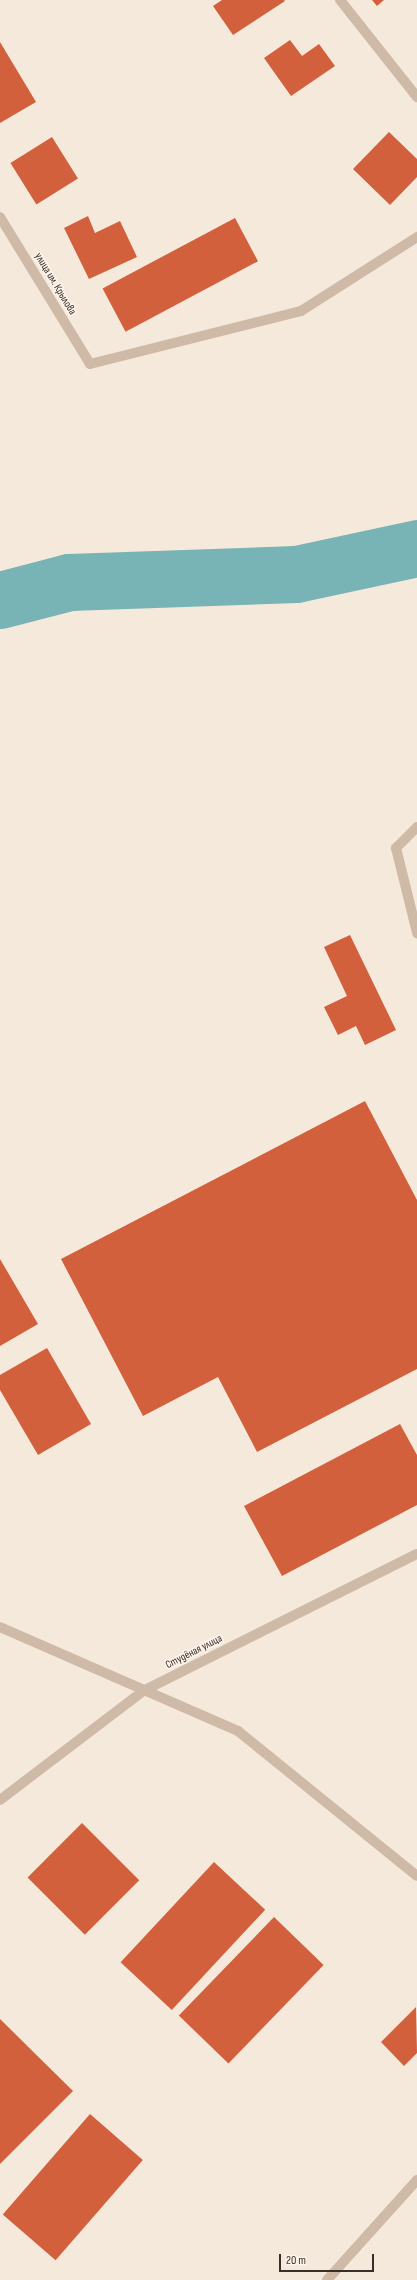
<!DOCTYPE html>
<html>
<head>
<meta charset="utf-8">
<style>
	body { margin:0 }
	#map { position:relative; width:417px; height:2280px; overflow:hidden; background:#f5e9dc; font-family:"Sofia Sans Condensed",sans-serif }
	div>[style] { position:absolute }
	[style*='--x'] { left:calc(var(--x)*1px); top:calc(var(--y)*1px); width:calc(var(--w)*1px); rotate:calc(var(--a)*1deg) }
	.river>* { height:57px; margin:-28.5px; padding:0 28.5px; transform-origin:28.5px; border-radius:28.5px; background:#78b3b5 }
	.building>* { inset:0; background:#d2603d; transform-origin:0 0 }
	.service>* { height:10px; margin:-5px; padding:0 5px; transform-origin:5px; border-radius:5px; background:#cfb9a7 }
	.minor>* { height:10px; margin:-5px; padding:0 5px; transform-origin:5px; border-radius:5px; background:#cfb9a7 }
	span { translate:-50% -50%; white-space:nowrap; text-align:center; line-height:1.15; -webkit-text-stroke:3.5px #fcf3ea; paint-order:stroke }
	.street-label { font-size:11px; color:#3a2e28 }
	.scale { position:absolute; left:279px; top:2254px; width:95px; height:18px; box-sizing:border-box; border:2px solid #3a2e28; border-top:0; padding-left:5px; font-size:12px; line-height:14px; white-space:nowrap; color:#3a2e28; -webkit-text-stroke:3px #fcf3ea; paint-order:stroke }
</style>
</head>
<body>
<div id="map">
	<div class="river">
		<i style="--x:0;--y:600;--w:71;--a:-14.6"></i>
		<i style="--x:69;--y:582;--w:227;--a:-2"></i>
		<i style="--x:296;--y:574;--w:124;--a:-12.1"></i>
	</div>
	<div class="building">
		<i style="clip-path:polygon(222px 0,284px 0,285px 1px,233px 35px,213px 6px)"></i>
		<i style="clip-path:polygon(372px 0,384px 0,377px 6px)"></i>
		<i style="clip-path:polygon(290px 40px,302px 56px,319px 44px,335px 66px,291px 96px,264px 58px)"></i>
		<i style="clip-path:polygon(0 42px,36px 102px,0 123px)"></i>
		<i style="clip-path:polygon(389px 132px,417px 159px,417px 177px,390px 205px,353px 169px)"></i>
		<i style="left:52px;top:137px;width:49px;height:49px;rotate:58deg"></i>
		<i style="clip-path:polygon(88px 216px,95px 233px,120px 221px,137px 257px,89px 279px,64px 228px)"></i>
		<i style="left:235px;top:218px;width:49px;height:150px;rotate:62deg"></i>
		<i style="clip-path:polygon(350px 935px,396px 1030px,365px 1045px,356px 1026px,338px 1035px,324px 1007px,347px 996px,324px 947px)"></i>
		<i style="clip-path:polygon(365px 1101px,417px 1200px,417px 1369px,257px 1452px,218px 1377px,143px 1416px,61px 1259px)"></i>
		<i style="clip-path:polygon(0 1259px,38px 1324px,0 1346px)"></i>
		<i style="clip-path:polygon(47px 1348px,91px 1424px,38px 1455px,0 1390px,0 1375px)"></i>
		<i style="clip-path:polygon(400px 1424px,417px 1455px,417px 1505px,282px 1576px,244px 1506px)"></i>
		<i style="left:82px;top:1823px;width:81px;height:77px;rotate:45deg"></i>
		<i style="left:214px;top:1862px;width:70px;height:137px;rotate:43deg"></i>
		<i style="left:274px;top:1917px;width:69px;height:137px;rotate:44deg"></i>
		<i style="clip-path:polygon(416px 2007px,417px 2053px,404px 2066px,381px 2042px)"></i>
		<i style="clip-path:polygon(0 2019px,73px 2091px,0 2164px)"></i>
		<i style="left:90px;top:2114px;width:70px;height:133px;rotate:41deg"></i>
	</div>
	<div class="service">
		<i style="--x:417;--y:827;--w:30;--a:135"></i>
		<i style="--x:396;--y:848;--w:88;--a:76.1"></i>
		<i style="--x:0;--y:1627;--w:260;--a:23.6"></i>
		<i style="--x:238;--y:1731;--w:230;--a:39"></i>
		<i style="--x:327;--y:2280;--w:135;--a:-48"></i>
	</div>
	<div class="minor">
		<i style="--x:340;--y:0;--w:124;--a:51.6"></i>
		<i style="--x:0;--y:217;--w:172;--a:58.5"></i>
		<i style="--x:90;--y:364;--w:218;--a:-14.1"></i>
		<i style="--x:301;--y:311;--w:138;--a:-32.5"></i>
		<i style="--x:0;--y:1800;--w:180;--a:-37.3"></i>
		<i style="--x:143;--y:1691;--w:306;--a:-26.6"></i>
	</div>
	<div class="street-label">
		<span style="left:55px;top:284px;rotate:59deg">улица им. Крылова</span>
		<span style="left:194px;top:1652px;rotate:-27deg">Студёная улица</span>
	</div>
	<div class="scale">20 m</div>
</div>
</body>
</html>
